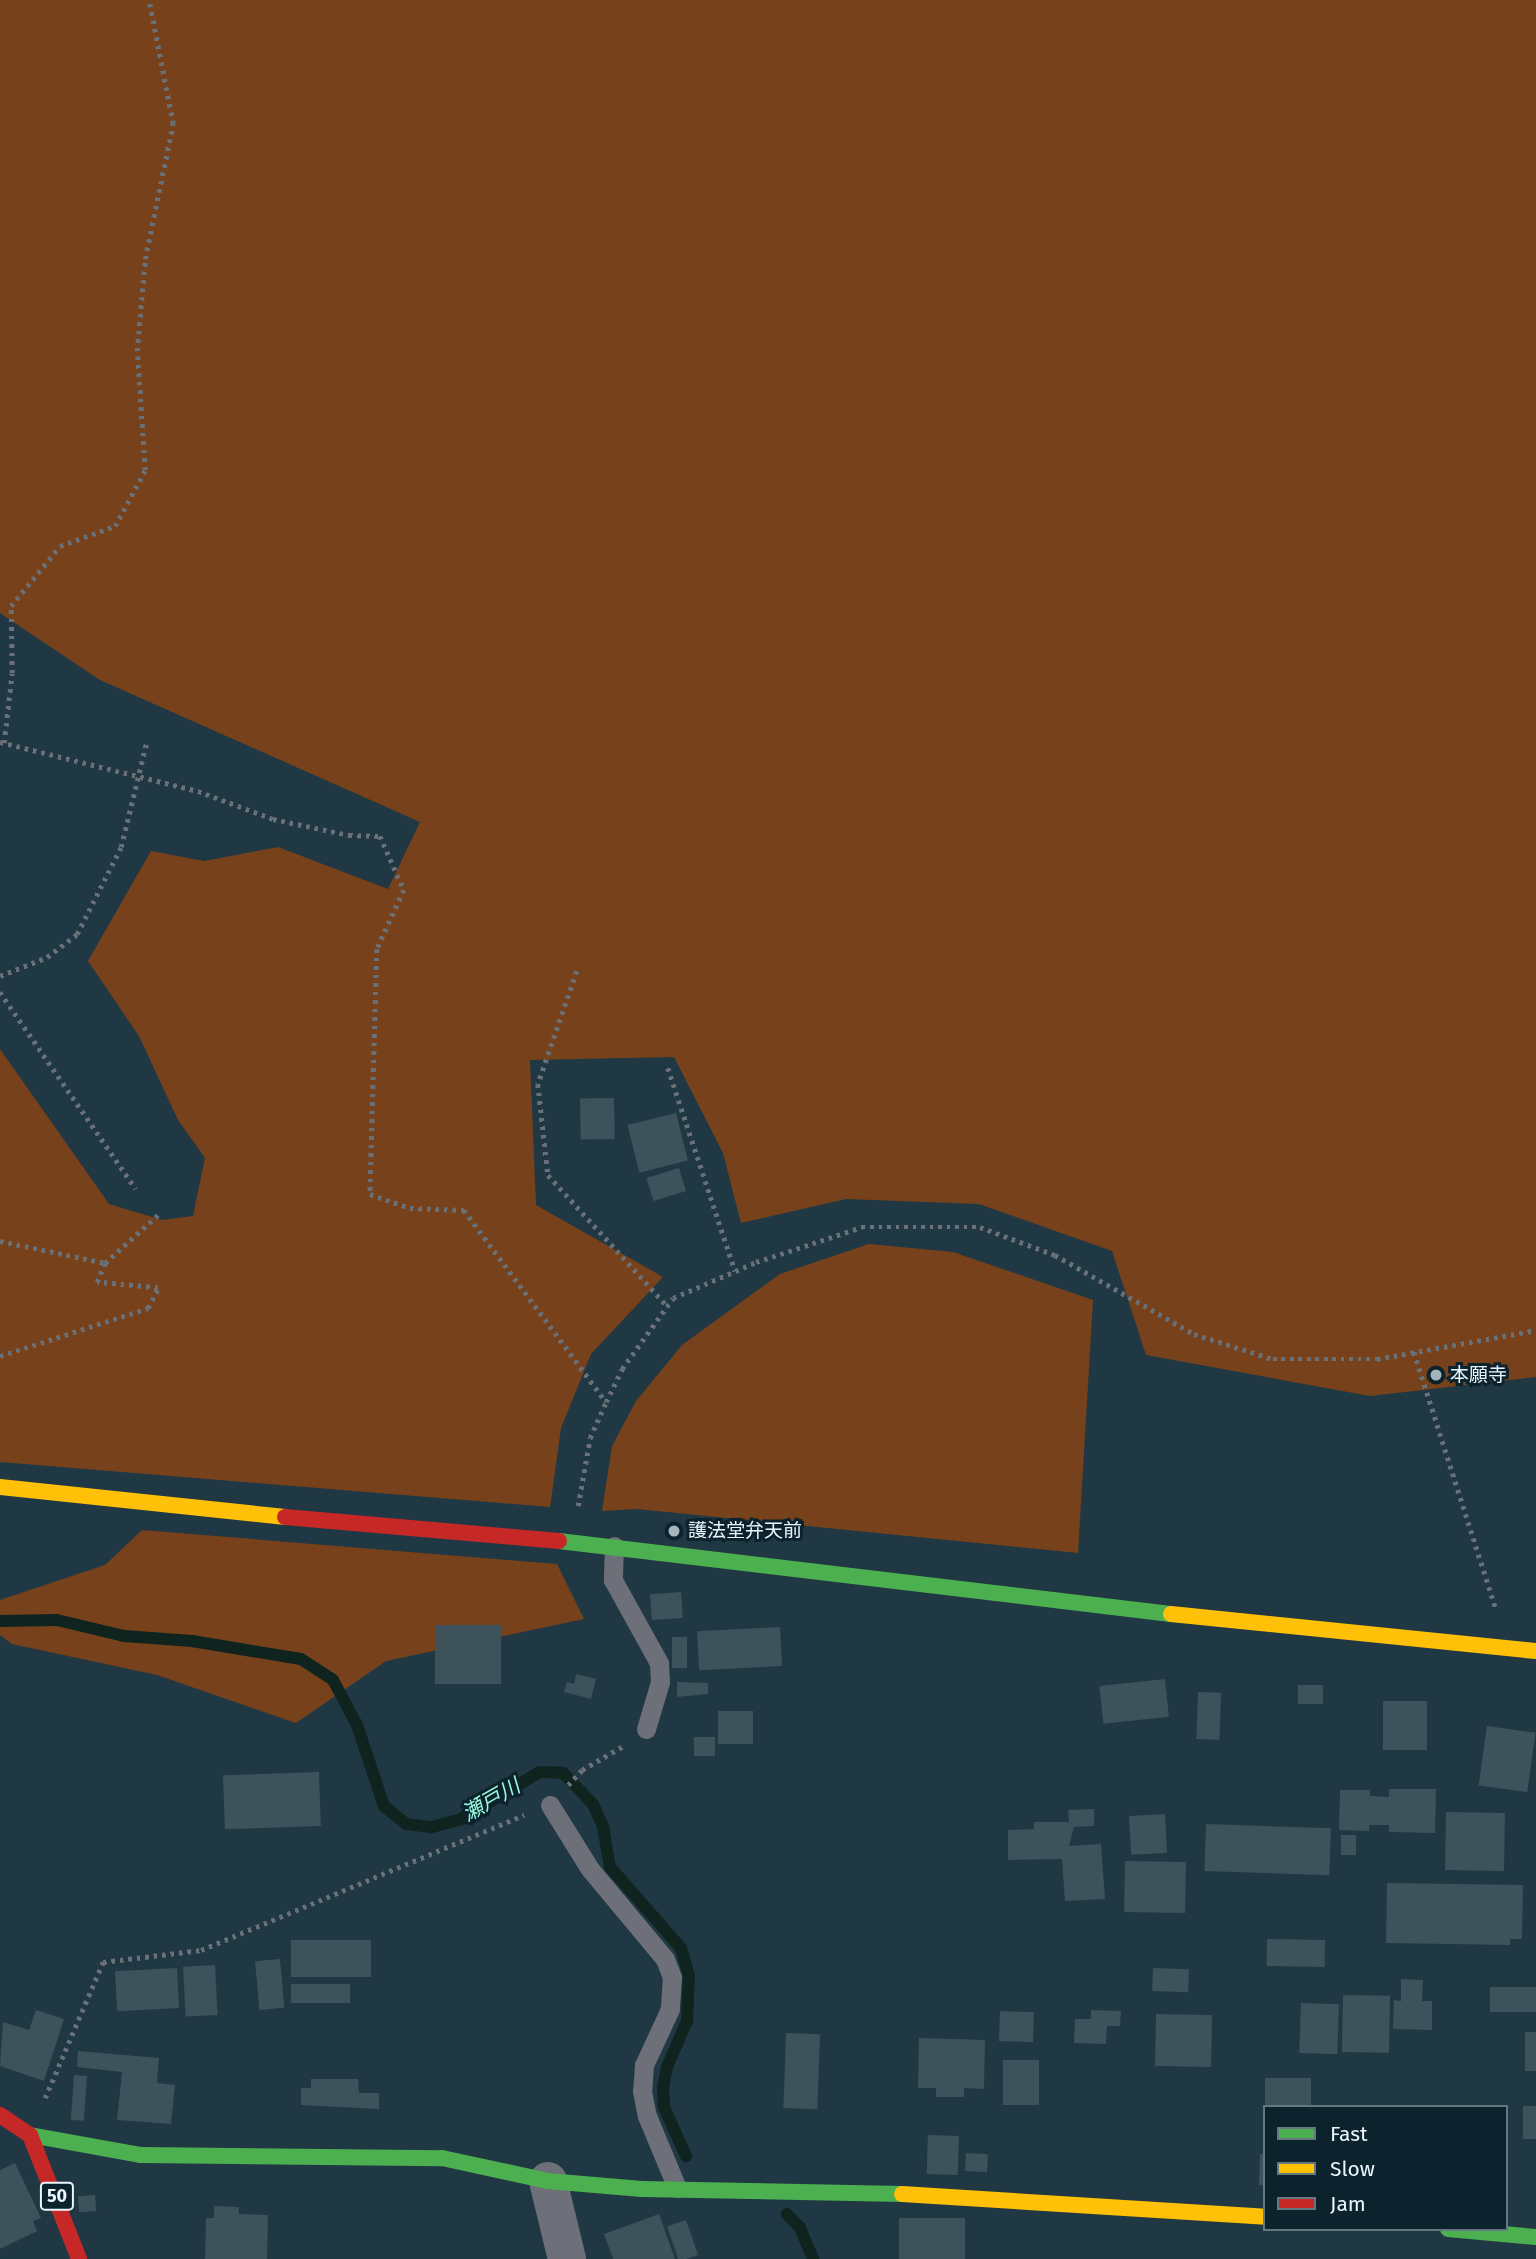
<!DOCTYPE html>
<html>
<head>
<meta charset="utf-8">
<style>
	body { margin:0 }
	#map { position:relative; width:1536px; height:2259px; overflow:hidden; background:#203843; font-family:"Fira Sans","Noto Sans JP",sans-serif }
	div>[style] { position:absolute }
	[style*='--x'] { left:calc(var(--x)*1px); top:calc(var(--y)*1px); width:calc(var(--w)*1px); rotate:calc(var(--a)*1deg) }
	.green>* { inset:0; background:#77421b }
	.stream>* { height:12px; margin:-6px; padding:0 6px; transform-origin:6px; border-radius:6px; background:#0f231f }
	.building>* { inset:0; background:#3d525b; transform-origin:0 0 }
	.path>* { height:4.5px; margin-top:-2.25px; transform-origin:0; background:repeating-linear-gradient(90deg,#697077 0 3.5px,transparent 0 8.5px) }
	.lane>* { height:19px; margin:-9.5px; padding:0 9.5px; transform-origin:9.5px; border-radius:9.5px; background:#6d7078 }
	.street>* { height:38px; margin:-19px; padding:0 19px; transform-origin:19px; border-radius:19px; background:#6d7078 }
	.fast>* { height:16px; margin:-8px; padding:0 8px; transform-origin:8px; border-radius:8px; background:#4caf50 }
	.slow>* { height:16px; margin:-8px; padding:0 8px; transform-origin:8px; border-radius:8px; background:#ffc107 }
	.jam>* { height:16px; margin:-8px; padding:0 8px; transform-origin:8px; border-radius:8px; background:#c62828 }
	.dots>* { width:19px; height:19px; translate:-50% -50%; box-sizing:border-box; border:4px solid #0c232e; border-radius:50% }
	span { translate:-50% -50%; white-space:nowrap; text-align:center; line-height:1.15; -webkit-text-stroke:6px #0c232e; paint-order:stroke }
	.shield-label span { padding:2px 5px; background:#0c232e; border:2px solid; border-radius:5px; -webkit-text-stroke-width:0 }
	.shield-label { font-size:18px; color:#ebf6fc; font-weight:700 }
	.poi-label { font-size:19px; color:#ebf6fc }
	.left { translate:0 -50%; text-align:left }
	.water-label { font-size:21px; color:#9afbdc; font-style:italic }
	.legend { position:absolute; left:1263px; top:2105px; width:245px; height:126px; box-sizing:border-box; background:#0c232e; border:2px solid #657780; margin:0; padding:9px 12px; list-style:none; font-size:21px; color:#ebf6fc }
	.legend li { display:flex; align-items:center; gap:14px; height:35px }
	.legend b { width:35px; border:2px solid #657780 }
</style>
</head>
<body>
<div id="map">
	<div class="green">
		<i style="clip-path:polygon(0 0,1536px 0,1536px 1377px,1370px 1396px,1146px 1355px,1112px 1251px,979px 1204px,846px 1199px,741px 1223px,723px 1153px,674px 1057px,530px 1060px,536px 1205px,663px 1277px,591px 1354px,561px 1428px,550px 1507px,0 1462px,0 1049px,109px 1204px,162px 1220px,193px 1216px,205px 1158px,178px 1120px,139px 1036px,88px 961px,151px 851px,204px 861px,278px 847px,388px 889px,420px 822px,100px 680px,0 613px)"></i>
		<i style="clip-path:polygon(869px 1244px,953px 1252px,1093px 1300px,1078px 1553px,637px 1509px,602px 1511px,612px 1446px,636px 1401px,682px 1345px,780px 1274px)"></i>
		<i style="clip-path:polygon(142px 1530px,557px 1564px,584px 1619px,386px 1661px,296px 1723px,157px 1675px,12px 1644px,0 1635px,0 1600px,105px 1565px)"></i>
	</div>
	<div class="stream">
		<i style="--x:0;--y:1621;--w:57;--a:-1"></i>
		<i style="--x:57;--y:1620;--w:69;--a:13.4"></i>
		<i style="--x:124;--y:1636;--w:68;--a:4.2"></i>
		<i style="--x:192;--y:1641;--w:110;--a:9.4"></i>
		<i style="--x:301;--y:1659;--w:38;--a:33"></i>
		<i style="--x:333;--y:1680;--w:51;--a:61.9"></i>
		<i style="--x:357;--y:1725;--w:85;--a:71.6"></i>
		<i style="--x:384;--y:1806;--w:28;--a:39"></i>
		<i style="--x:406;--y:1824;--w:26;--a:7"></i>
		<i style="--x:432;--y:1827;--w:28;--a:-15"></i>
		<i style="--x:459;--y:1820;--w:94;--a:-30.7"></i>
		<i style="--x:540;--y:1772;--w:23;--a:2"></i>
		<i style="--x:563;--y:1773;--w:43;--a:45.9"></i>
		<i style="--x:593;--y:1804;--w:24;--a:66"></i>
		<i style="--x:603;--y:1826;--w:42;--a:80.3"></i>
		<i style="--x:610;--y:1867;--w:108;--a:48.8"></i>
		<i style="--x:681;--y:1948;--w:29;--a:74"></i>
		<i style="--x:689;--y:1976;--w:45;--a:92.5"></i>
		<i style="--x:687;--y:2021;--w:50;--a:113.5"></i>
		<i style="--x:667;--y:2067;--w:21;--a:101"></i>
		<i style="--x:663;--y:2088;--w:19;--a:87"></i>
		<i style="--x:664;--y:2107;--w:54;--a:65.8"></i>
		<i style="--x:787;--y:2214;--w:19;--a:47"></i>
		<i style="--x:800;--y:2228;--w:34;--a:67"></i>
	</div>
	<div class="building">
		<i style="left:614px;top:1098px;width:41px;height:34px;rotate:89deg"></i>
		<i style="left:676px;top:1113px;width:49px;height:50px;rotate:76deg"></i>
		<i style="left:679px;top:1168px;width:24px;height:34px;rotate:73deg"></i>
		<i style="left:681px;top:1592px;width:26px;height:31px;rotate:86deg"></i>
		<i style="left:435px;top:1625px;width:66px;height:59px"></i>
		<i style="left:780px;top:1627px;width:39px;height:83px;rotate:87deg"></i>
		<i style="left:672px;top:1637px;width:15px;height:31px"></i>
		<i style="clip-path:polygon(576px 1674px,596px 1679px,591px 1699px,564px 1692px,567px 1682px,574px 1684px)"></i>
		<i style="left:1165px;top:1679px;width:38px;height:66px;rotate:84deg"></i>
		<i style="clip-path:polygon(677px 1682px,708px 1683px,708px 1694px,677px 1697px)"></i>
		<i style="left:1298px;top:1685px;width:25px;height:19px"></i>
		<i style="left:1198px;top:1692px;width:23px;height:47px;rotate:2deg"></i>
		<i style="left:1383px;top:1701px;width:44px;height:49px"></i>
		<i style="left:718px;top:1711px;width:35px;height:33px"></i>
		<i style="left:1487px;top:1726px;width:49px;height:60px;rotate:8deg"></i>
		<i style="left:694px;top:1737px;width:21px;height:19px"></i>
		<i style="left:319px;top:1772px;width:54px;height:96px;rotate:88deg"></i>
		<i style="clip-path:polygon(1389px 1789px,1436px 1789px,1435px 1833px,1389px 1832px,1389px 1825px,1369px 1825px,1369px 1831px,1339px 1830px,1340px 1790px,1370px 1790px,1370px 1796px,1389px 1797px)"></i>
		<i style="clip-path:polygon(1094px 1809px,1094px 1826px,1074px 1827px,1069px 1846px,1101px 1844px,1105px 1899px,1065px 1901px,1062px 1859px,1008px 1860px,1008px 1830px,1034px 1829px,1034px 1822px,1069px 1822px,1068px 1810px)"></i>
		<i style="left:1446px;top:1812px;width:59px;height:58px;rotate:1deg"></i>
		<i style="left:1165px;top:1814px;width:39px;height:36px;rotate:87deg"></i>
		<i style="left:1206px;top:1824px;width:125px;height:47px;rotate:2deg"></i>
		<i style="left:1341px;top:1835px;width:15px;height:20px"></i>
		<i style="left:1125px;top:1861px;width:61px;height:51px;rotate:1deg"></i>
		<i style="clip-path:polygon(1387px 1883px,1523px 1885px,1522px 1939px,1510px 1939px,1510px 1945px,1386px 1943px)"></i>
		<i style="left:1267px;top:1939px;width:58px;height:27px;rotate:1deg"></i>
		<i style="left:371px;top:1940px;width:37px;height:80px;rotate:90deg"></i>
		<i style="left:280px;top:1959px;width:49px;height:25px;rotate:85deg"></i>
		<i style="left:215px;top:1965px;width:50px;height:32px;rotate:87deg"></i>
		<i style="left:177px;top:1968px;width:40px;height:62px;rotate:87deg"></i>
		<i style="left:1153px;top:1968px;width:36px;height:23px;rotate:2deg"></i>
		<i style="clip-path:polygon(1401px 1979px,1423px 1980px,1422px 2001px,1432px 2001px,1432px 2030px,1393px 2029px,1394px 2000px,1401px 2001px)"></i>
		<i style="left:291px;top:1984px;width:59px;height:19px"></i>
		<i style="left:1490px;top:1987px;width:46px;height:25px"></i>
		<i style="left:1343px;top:1995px;width:47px;height:57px;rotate:1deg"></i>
		<i style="left:1301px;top:2003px;width:38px;height:50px;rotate:2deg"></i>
		<i style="clip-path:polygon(36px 2010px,64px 2019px,44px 2081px,0 2066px,3px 2022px,29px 2030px)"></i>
		<i style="clip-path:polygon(1091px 2010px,1121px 2011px,1120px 2026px,1107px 2026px,1106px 2044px,1074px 2043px,1075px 2019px,1091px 2019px)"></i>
		<i style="left:1000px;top:2011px;width:34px;height:30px;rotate:2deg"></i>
		<i style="left:1156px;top:2014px;width:56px;height:52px;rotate:1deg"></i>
		<i style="left:1525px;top:2032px;width:11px;height:39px"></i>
		<i style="left:786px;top:2033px;width:34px;height:75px;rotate:2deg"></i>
		<i style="clip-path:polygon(919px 2038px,985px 2040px,984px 2089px,964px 2088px,964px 2097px,936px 2097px,936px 2088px,918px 2088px)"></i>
		<i style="clip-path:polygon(78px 2051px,159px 2058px,157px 2083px,175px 2085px,171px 2124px,117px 2120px,122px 2072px,77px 2067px)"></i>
		<i style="left:1003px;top:2060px;width:36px;height:45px"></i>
		<i style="left:74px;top:2075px;width:13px;height:45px;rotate:4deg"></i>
		<i style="left:1265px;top:2078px;width:46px;height:29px"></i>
		<i style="clip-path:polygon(311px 2079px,358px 2079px,359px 2093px,379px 2093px,379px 2109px,301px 2105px,301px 2088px,311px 2088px)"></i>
		<i style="left:1523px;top:2106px;width:13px;height:33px"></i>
		<i style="left:928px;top:2135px;width:31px;height:39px;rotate:2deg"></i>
		<i style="left:966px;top:2153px;width:22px;height:18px;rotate:3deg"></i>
		<i style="clip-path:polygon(1260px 2154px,1265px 2154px,1265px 2185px,1259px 2185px)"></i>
		<i style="clip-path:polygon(15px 2163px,41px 2218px,33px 2221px,37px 2231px,0 2249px,0 2170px)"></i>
		<i style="left:95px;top:2195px;width:16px;height:17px;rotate:86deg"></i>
		<i style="clip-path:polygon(214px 2206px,239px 2207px,239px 2214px,268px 2215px,267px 2259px,205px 2259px,206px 2218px,214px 2218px)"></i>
		<i style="clip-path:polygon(659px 2214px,675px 2259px,613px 2259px,604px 2234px)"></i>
		<i style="left:899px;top:2218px;width:66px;height:41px"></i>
		<i style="left:686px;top:2220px;width:37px;height:20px;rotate:71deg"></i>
	</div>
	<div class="path">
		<i style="--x:0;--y:742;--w:204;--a:13.9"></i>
		<i style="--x:198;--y:791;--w:80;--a:20.5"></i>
		<i style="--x:273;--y:819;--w:78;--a:11.9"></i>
		<i style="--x:349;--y:835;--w:31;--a:2"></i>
		<i style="--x:380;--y:836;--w:59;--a:66"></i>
		<i style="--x:404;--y:890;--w:65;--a:114.6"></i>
		<i style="--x:377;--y:949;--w:245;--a:91.6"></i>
		<i style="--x:370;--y:1194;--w:42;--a:19.3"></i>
		<i style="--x:410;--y:1208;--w:54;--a:2.1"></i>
		<i style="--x:464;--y:1210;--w:239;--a:53.5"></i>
		<i style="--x:4;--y:743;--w:70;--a:-83.5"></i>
		<i style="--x:12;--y:673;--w:67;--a:-90.9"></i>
		<i style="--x:11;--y:606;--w:77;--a:-50.8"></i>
		<i style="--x:60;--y:546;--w:59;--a:-20"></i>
		<i style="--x:115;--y:526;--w:64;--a:-61.8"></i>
		<i style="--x:145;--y:470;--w:119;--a:-93.8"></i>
		<i style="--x:137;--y:351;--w:92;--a:-85"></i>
		<i style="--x:145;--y:259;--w:138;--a:-78.3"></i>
		<i style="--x:173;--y:124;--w:126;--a:-101"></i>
		<i style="--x:577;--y:971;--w:120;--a:109"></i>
		<i style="--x:538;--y:1084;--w:92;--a:83.7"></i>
		<i style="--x:548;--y:1175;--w:177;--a:47.7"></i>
		<i style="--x:0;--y:976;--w:51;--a:-22"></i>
		<i style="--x:47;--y:957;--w:38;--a:-37"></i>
		<i style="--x:77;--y:934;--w:97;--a:-63.2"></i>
		<i style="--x:121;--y:847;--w:110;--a:-76.3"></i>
		<i style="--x:0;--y:992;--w:239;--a:55.4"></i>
		<i style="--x:668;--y:1068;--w:214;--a:71.7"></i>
		<i style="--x:0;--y:1241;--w:107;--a:11.8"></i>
		<i style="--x:1414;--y:1352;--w:270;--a:72.3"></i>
		<i style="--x:0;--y:1356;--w:156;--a:-18"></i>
		<i style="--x:148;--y:1308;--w:22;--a:-63"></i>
		<i style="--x:158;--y:1288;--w:61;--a:-174.4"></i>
		<i style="--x:97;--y:1282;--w:21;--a:-67"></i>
		<i style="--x:105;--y:1263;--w:76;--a:-42.3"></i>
		<i style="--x:578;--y:1506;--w:69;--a:-80"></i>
		<i style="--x:590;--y:1438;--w:39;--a:-66"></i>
		<i style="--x:606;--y:1402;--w:37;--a:-64"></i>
		<i style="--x:622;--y:1369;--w:87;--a:-54.3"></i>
		<i style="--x:673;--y:1298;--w:90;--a:-23.4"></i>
		<i style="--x:756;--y:1262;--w:112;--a:-18.3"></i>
		<i style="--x:862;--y:1227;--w:118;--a:0"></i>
		<i style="--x:980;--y:1227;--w:80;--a:20.5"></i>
		<i style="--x:1055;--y:1255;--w:160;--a:29.6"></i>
		<i style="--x:1194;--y:1334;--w:83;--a:17.6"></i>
		<i style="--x:1273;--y:1359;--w:104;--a:0"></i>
		<i style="--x:1377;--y:1359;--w:162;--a:-10.3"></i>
		<i style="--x:568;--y:1785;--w:21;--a:-47"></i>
		<i style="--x:582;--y:1770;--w:48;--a:-30.3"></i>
		<i style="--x:45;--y:2098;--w:148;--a:-66.9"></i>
		<i style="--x:103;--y:1962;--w:99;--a:-7"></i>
		<i style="--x:201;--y:1950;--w:350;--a:-22.7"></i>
	</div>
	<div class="lane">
		<i style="--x:614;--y:1546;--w:34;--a:92"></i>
		<i style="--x:613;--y:1580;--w:95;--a:61"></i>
		<i style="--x:659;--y:1663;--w:19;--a:87"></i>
		<i style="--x:660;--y:1682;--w:49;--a:106.6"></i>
		<i style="--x:550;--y:1805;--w:75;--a:58"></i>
		<i style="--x:590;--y:1869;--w:117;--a:50.2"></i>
		<i style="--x:665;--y:1959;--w:19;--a:69"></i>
		<i style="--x:672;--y:1977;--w:32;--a:94"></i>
		<i style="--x:670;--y:2009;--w:62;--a:114.9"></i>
		<i style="--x:644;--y:2065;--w:26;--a:94"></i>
		<i style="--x:642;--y:2091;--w:25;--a:79"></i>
		<i style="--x:647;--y:2116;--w:78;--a:67.4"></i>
	</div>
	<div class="street">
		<i style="--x:548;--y:2181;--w:80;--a:76.3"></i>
	</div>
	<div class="fast">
		<i style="--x:559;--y:1541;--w:616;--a:6.8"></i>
		<i style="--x:30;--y:2135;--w:113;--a:10.2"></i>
		<i style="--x:141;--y:2155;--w:301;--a:0.6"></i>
		<i style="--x:442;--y:2158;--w:108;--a:12.2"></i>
		<i style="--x:548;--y:2181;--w:94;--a:4.9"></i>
		<i style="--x:642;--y:2189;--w:260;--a:1.1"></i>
		<i style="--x:1448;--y:2229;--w:88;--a:5.2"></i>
	</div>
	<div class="slow">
		<i style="--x:0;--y:1487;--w:287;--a:6"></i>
		<i style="--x:1171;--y:1614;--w:367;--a:5.8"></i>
		<i style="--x:902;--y:2194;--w:364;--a:3.6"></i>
	</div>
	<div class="jam">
		<i style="--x:285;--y:1517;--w:275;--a:5"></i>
		<i style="--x:0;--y:2115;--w:36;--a:34"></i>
		<i style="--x:30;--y:2135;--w:133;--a:68.4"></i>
	</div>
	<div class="dots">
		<i style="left:1436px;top:1375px;background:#a4b4bb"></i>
		<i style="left:674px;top:1531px;background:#a4b4bb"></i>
	</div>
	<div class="shield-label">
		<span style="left:57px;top:2196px">50</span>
	</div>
	<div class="poi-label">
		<span class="left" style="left:1450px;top:1375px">本願寺</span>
		<span class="left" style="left:688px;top:1531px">護法堂弁天前</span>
	</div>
	<div class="water-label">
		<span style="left:491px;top:1800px;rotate:-30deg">瀬戸川</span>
	</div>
	<ul class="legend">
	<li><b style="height:9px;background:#4caf50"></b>Fast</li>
	<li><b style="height:9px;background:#ffc107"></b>Slow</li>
	<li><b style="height:9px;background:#c62828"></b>Jam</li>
	</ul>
</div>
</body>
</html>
